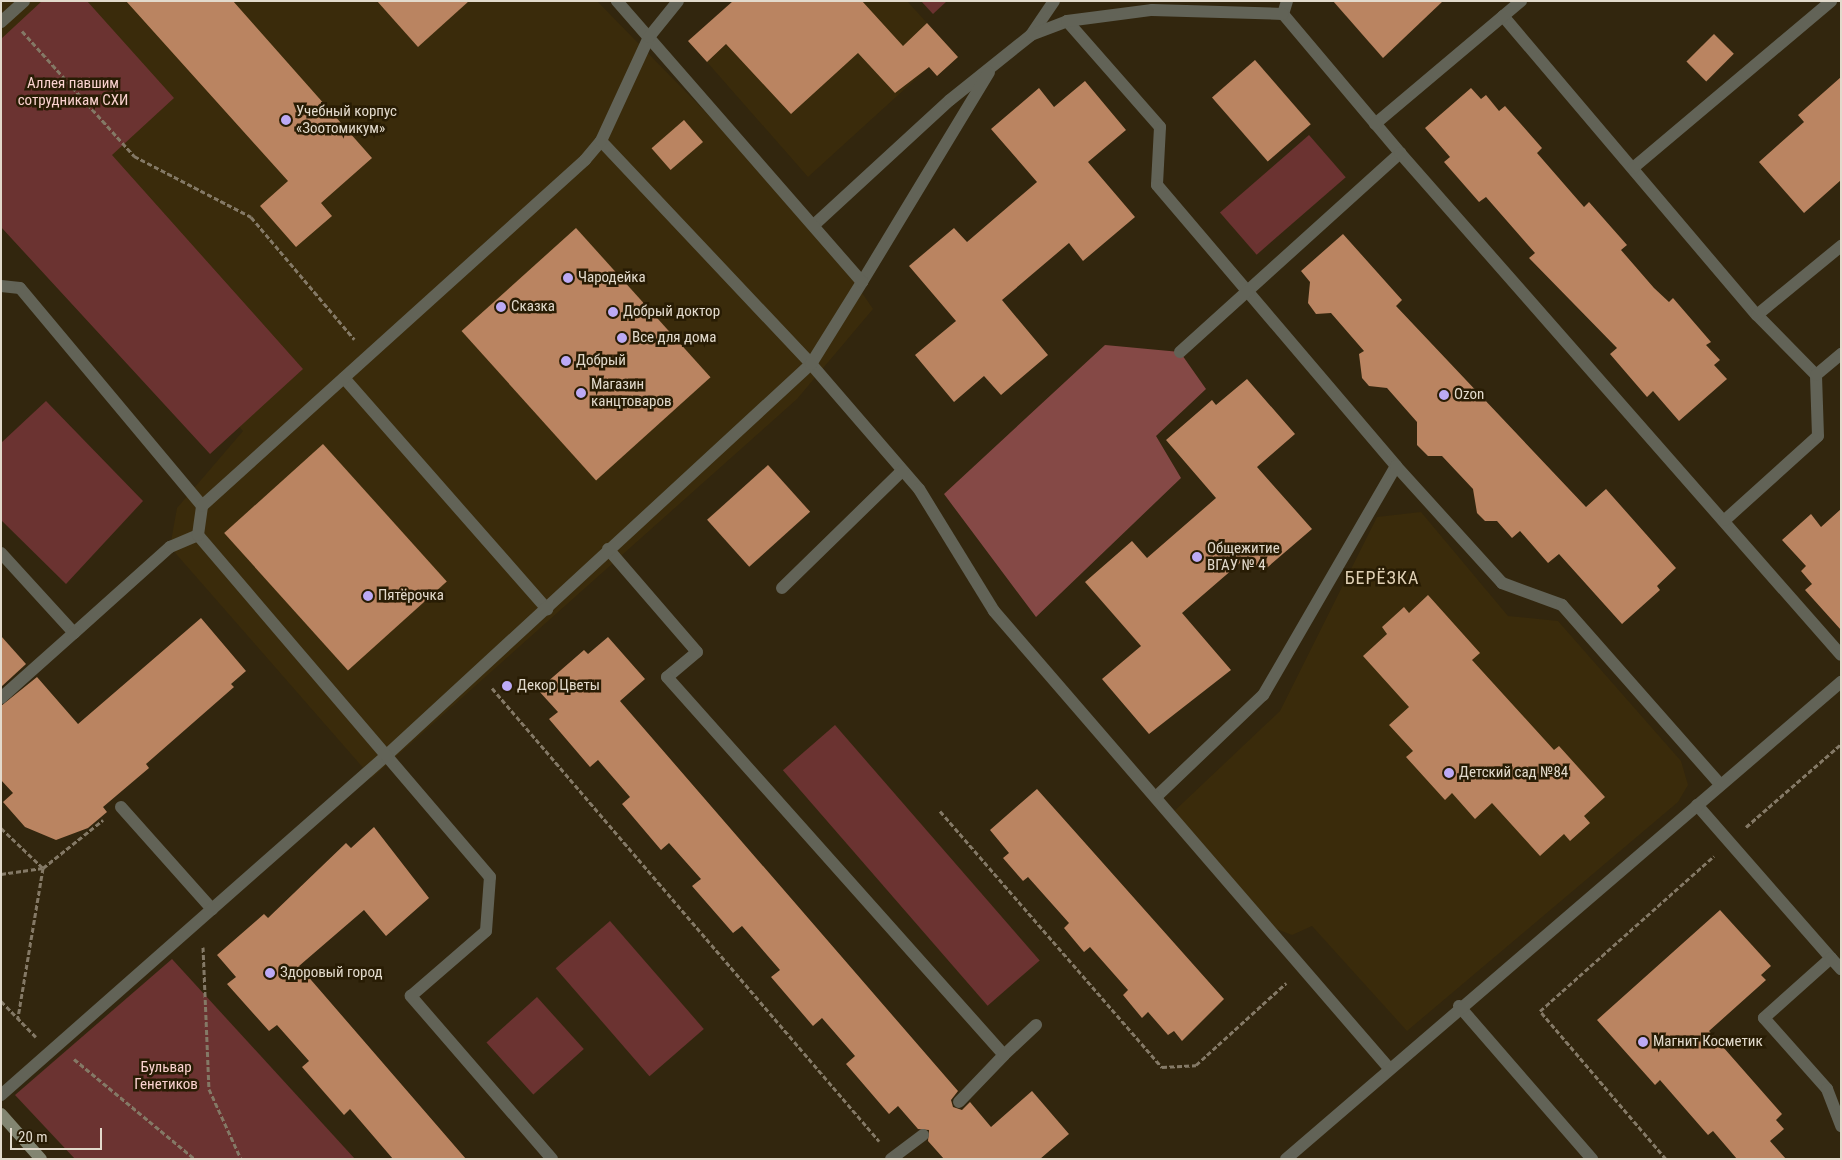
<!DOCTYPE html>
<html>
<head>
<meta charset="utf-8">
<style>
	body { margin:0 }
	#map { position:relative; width:1842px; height:1160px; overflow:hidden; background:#32260e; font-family:"Roboto Condensed",sans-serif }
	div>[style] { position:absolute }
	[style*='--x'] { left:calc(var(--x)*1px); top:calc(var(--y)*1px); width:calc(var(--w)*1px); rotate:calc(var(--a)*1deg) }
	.built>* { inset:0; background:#3a2b0b }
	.green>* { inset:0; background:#6b3331; transform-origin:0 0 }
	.forest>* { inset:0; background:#854946 }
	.building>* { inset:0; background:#ba8461; transform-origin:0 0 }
	.path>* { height:3px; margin-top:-1.5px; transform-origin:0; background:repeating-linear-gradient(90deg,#847966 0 5px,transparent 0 7.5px) }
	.lane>* { height:12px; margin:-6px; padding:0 6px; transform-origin:6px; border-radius:6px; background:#626357 }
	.secondary>* { height:12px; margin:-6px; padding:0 6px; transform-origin:6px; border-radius:6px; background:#828571 }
	.dots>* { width:14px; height:14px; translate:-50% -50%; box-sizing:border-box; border:2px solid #281c04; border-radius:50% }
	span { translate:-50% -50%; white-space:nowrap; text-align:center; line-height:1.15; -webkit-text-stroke:5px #281c04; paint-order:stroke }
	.park-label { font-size:15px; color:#fad2cf }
	.poi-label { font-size:15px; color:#e2dacc }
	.left { translate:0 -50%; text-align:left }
	.quarter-label { font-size:18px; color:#e1d1b5; letter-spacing:1px }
	.frame { position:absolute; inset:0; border:2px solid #e2dacc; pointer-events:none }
	.scale { position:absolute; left:10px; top:1128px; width:92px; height:22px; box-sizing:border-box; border:2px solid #e2dacc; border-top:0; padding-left:6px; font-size:15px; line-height:18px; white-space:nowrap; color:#e2dacc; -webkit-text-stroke:4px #281c04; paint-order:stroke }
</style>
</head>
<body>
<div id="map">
	<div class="built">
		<i style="clip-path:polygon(1px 1px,597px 1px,815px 224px,873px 309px,797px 399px,372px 778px,170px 547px,177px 508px,243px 431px,1px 161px)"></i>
		<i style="clip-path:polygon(774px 1px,907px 1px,958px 57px,937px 76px,929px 67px,808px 177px,707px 62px)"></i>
		<i style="clip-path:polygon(1421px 512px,1508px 616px,1558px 621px,1681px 761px,1688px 785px,1678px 802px,1407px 1031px,1312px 926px,1292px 935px,1261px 923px,1169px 816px,1280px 711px,1377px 517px)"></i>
	</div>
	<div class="green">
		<i style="clip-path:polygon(42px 1px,87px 1px,174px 98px,112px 155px,303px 369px,210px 454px,1px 227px,1px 39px)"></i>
		<i style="clip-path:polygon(921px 1px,947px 1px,933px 14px)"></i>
		<i style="left:1309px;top:135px;width:56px;height:118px;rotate:49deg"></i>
		<i style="clip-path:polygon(46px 401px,143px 501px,66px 584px,1px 520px,1px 443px)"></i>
		<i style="left:835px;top:725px;width:312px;height:69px;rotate:49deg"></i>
		<i style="left:610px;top:921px;width:143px;height:72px;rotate:49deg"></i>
		<i style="clip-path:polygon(172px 959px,355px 1159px,75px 1159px,15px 1095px)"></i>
		<i style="left:537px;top:997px;width:70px;height:68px;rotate:48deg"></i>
	</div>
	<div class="forest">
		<i style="clip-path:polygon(1105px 345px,1180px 352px,1206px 389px,1156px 436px,1181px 478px,1036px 617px,944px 494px)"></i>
	</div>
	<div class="building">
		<i style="clip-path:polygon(126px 1px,233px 1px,372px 158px,321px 203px,332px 216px,296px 247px,260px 206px,288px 181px)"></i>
		<i style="clip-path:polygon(377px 1px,469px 1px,418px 47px)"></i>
		<i style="clip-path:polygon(733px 1px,862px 1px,903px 46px,927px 23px,958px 57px,937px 76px,929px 67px,895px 93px,858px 53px,791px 114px,726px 44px,707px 62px,688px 41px)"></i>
		<i style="clip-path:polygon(1333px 1px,1443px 1px,1383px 58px)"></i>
		<i style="left:1714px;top:34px;width:28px;height:39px;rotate:45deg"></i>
		<i style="left:1255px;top:60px;width:85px;height:57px;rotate:49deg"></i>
		<i style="clip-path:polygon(1841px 77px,1841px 180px,1804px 213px,1759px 162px,1804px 122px,1798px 115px)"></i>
		<i style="clip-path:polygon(1085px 81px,1126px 130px,1088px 162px,1135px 217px,1083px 261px,1069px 243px,1002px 300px,1048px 355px,1001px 395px,984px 376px,954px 402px,915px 355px,956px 321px,909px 266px,954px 228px,967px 242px,1037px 182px,991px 129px,1039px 88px,1054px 107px)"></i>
		<i style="clip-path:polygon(1471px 88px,1481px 99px,1486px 95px,1499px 111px,1505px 106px,1542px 148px,1537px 153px,1584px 207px,1589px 202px,1627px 245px,1621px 250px,1654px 288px,1669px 302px,1673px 298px,1711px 342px,1706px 345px,1720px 360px,1714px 365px,1727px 379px,1679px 421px,1653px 391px,1647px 397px,1610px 354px,1617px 348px,1529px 258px,1535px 253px,1486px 197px,1479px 202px,1444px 162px,1450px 157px,1425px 128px)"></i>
		<i style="left:684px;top:120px;width:29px;height:43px;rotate:49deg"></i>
		<i style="left:576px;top:228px;width:201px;height:154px;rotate:48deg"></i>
		<i style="clip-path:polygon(1343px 234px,1402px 300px,1396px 306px,1586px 507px,1606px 489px,1676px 568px,1657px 586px,1660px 590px,1622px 624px,1559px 554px,1548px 563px,1520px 531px,1512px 538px,1497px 521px,1485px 521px,1477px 513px,1473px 489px,1442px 456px,1428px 456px,1417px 445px,1417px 422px,1387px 388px,1369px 386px,1362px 378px,1359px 354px,1364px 351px,1331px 313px,1316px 314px,1308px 303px,1310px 282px,1301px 271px)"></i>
		<i style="clip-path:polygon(1247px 379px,1295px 434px,1257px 467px,1312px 529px,1262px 572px,1248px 556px,1182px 613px,1231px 670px,1149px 734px,1102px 679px,1141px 646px,1085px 582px,1132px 541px,1147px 558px,1216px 498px,1166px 440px,1212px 400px,1216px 405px)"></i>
		<i style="left:323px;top:444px;width:185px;height:133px;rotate:48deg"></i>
		<i style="left:768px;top:465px;width:63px;height:82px;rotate:48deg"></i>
		<i style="clip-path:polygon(1841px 509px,1841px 630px,1805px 590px,1812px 584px,1801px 571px,1806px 566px,1782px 540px,1811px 514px,1821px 527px)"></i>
		<i style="clip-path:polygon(1428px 595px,1480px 653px,1472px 660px,1554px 750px,1559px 746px,1605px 797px,1584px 816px,1590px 823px,1570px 841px,1564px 834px,1540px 856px,1492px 803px,1475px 819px,1452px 793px,1445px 800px,1406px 757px,1413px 751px,1389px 725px,1409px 707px,1363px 656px,1387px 634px,1382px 627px,1404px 607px,1409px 613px)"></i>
		<i style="clip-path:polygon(201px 618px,246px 671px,231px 684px,234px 687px,146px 764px,149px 768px,103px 807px,107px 812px,88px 828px,56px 840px,25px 827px,3px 802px,13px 793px,1px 780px,1px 706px,37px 677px,78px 724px)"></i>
		<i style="clip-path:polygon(1px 636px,26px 664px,1px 687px)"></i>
		<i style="clip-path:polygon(608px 637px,645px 679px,620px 701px,958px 1091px,951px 1100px,953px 1107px,962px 1110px,970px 1102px,991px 1127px,1032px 1091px,1069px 1134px,1040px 1159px,944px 1159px,928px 1141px,929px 1130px,918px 1129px,898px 1106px,889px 1114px,846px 1064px,855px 1056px,822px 1018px,813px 1026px,771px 977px,780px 970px,742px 926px,733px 933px,692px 886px,701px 879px,669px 843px,661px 850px,622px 804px,630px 797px,598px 760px,590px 767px,549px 719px,558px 712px,538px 690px,584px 650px,588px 654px)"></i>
		<i style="clip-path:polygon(1037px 789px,1224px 999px,1182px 1041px,1174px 1031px,1168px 1035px,1148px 1012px,1142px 1018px,1123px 995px,1128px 990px,1090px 947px,1084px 952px,1064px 928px,1069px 923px,1028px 877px,1023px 881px,1003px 858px,1009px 853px,990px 830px)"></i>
		<i style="clip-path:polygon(374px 827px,429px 898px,386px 936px,364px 910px,299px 966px,466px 1159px,393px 1159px,350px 1109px,344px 1115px,302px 1067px,309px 1061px,277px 1025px,269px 1031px,227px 984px,236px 977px,217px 955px,264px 914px,268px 918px,346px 843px,351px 848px)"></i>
		<i style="clip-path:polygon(1720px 910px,1771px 966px,1761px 975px,1766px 980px,1709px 1031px,1782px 1114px,1776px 1120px,1784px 1129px,1770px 1141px,1786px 1159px,1737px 1159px,1713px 1131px,1708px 1135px,1660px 1080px,1655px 1085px,1597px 1020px)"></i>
	</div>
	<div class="path">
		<i style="--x:22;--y:31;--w:168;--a:48.1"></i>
		<i style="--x:134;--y:156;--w:132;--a:27.5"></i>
		<i style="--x:251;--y:217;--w:160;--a:49.8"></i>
		<i style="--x:492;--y:688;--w:596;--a:49.49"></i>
		<i style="--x:940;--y:811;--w:339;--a:49.1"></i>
		<i style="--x:1162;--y:1067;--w:34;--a:-3"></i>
		<i style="--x:1196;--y:1065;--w:122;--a:-42.3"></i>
		<i style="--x:1746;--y:827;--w:126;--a:-41.1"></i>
		<i style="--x:1;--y:828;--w:58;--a:43.6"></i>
		<i style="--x:43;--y:868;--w:77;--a:-38.7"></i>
		<i style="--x:1;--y:874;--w:42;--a:-8.1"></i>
		<i style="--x:43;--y:868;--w:152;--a:99.5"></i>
		<i style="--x:203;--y:947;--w:142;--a:87.6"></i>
		<i style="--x:209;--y:1089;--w:77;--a:65.4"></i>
		<i style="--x:1;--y:1001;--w:50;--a:45.8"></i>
		<i style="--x:74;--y:1059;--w:157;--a:39.6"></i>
		<i style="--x:1666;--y:1159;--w:194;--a:-130.4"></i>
		<i style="--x:1540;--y:1011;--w:233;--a:-41.7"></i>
	</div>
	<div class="lane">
		<i style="--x:1287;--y:1;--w:14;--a:107"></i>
		<i style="--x:1283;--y:14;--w:182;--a:49.9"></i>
		<i style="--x:1503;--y:16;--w:392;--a:49.7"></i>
		<i style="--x:1757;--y:315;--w:84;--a:45.5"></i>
		<i style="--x:1067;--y:21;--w:141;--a:48.7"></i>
		<i style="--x:1160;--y:127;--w:58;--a:93"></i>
		<i style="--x:1157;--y:185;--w:369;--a:49.6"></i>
		<i style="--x:1396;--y:466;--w:265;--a:120.1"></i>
		<i style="--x:1263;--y:695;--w:148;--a:136.4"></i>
		<i style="--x:1;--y:22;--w:31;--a:-42"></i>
		<i style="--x:1031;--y:35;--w:41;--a:-55.9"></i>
		<i style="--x:1375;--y:124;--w:191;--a:-40.1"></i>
		<i style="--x:601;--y:141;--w:306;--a:46.7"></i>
		<i style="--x:811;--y:364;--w:165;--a:49.2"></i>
		<i style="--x:919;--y:489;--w:143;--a:58.4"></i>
		<i style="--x:994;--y:611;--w:603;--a:49.17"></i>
		<i style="--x:1633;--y:168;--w:259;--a:-40.1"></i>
		<i style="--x:815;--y:224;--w:183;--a:-42.6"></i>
		<i style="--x:950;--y:100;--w:104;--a:-38.7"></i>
		<i style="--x:1031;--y:35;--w:39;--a:-21"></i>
		<i style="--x:1067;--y:21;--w:86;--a:-7.4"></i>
		<i style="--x:1152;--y:10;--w:131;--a:1.7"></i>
		<i style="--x:862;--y:282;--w:245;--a:-58.8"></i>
		<i style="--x:1;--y:286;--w:19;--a:6"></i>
		<i style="--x:20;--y:288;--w:284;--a:50.1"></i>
		<i style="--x:1757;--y:315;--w:109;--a:-39.4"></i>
		<i style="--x:1180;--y:352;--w:297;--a:-42.1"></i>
		<i style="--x:1400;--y:153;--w:668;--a:48.7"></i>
		<i style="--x:344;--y:378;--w:308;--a:48.7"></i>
		<i style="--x:1396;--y:466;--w:158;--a:47.8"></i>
		<i style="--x:1502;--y:583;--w:64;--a:20.1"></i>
		<i style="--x:1562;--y:605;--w:239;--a:48.6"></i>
		<i style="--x:1725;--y:520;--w:125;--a:-42.1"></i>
		<i style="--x:1818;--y:436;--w:61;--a:-91.9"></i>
		<i style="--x:1816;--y:375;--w:33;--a:-40"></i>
		<i style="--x:608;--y:549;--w:136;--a:49.2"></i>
		<i style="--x:697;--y:652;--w:39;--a:140"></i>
		<i style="--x:667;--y:677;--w:506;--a:48.28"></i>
		<i style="--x:1004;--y:1055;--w:65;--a:133.8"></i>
		<i style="--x:1;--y:553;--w:108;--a:47.6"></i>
		<i style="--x:74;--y:633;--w:129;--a:-41.9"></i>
		<i style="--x:170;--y:547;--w:30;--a:-23"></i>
		<i style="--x:782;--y:588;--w:168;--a:-44.3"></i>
		<i style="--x:1;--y:698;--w:98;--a:-41.7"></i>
		<i style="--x:1697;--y:805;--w:203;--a:48.8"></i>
		<i style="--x:1831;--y:958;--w:90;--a:138.2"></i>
		<i style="--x:1764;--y:1018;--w:95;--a:48.4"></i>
		<i style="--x:1827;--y:1089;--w:40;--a:69"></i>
		<i style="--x:121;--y:807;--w:137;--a:48.3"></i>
		<i style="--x:1831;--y:958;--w:15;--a:48"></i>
		<i style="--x:1459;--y:1006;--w:203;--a:49"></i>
		<i style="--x:1004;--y:1055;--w:44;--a:-43.2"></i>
		<i style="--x:1;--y:1095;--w:516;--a:-41.38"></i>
		<i style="--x:388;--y:754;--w:575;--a:-42.68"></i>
		<i style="--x:811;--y:364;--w:97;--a:-58.1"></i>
		<i style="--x:862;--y:282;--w:373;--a:-131.1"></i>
		<i style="--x:552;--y:1159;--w:216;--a:-130.9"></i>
		<i style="--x:411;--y:996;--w:99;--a:-40.9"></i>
		<i style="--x:486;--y:931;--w:54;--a:-85.8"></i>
		<i style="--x:490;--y:877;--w:450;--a:-130.5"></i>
		<i style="--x:198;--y:535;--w:29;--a:-82"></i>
		<i style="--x:202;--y:506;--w:516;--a:-42.09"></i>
		<i style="--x:585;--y:160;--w:25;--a:-50"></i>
		<i style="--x:601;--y:141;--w:115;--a:-65.2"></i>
		<i style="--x:649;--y:37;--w:46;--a:-51.1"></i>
		<i style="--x:891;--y:1159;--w:40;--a:-37"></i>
		<i style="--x:1286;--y:1159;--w:732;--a:-40.68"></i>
	</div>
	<div class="secondary">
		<i style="--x:1;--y:1114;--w:60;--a:48.4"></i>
	</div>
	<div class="dots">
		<i style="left:286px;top:120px;background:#bcaaf5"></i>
		<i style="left:568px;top:278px;background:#bcaaf5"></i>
		<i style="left:501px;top:307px;background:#bcaaf5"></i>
		<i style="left:613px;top:312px;background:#bcaaf5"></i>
		<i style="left:622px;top:338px;background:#bcaaf5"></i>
		<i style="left:566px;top:361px;background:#bcaaf5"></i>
		<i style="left:581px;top:393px;background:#bcaaf5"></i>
		<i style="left:1444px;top:395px;background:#bcaaf5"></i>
		<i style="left:1197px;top:557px;background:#bcaaf5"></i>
		<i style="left:368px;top:596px;background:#bcaaf5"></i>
		<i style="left:507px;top:686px;background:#bcaaf5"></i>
		<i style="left:1449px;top:773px;background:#bcaaf5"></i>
		<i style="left:270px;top:973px;background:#bcaaf5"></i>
		<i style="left:1643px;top:1042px;background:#bcaaf5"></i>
	</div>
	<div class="park-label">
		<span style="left:73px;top:92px">Аллея павшим<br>сотрудникам СХИ</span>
		<span style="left:166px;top:1076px">Бульвар<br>Генетиков</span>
	</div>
	<div class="poi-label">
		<span class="left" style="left:296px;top:120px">Учебный корпус<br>«Зоотомикум»</span>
		<span class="left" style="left:578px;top:278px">Чародейка</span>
		<span class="left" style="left:511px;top:307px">Сказка</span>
		<span class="left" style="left:623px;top:312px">Добрый доктор</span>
		<span class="left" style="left:632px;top:338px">Все для дома</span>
		<span class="left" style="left:576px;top:361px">Добрый</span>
		<span class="left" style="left:591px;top:393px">Магазин<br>канцтоваров</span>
		<span class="left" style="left:1454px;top:395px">Ozon</span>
		<span class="left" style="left:1207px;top:557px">Общежитие<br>ВГАУ № 4</span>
		<span class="left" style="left:378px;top:596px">Пятёрочка</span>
		<span class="left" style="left:517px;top:686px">Декор Цветы</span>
		<span class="left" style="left:1459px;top:773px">Детский сад №84</span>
		<span class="left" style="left:280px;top:973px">Здоровый город</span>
		<span class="left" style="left:1653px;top:1042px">Магнит Косметик</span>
	</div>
	<div class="quarter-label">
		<span style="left:1382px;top:578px">БЕРЁЗКА</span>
	</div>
	<div class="frame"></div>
	<div class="scale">20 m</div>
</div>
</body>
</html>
